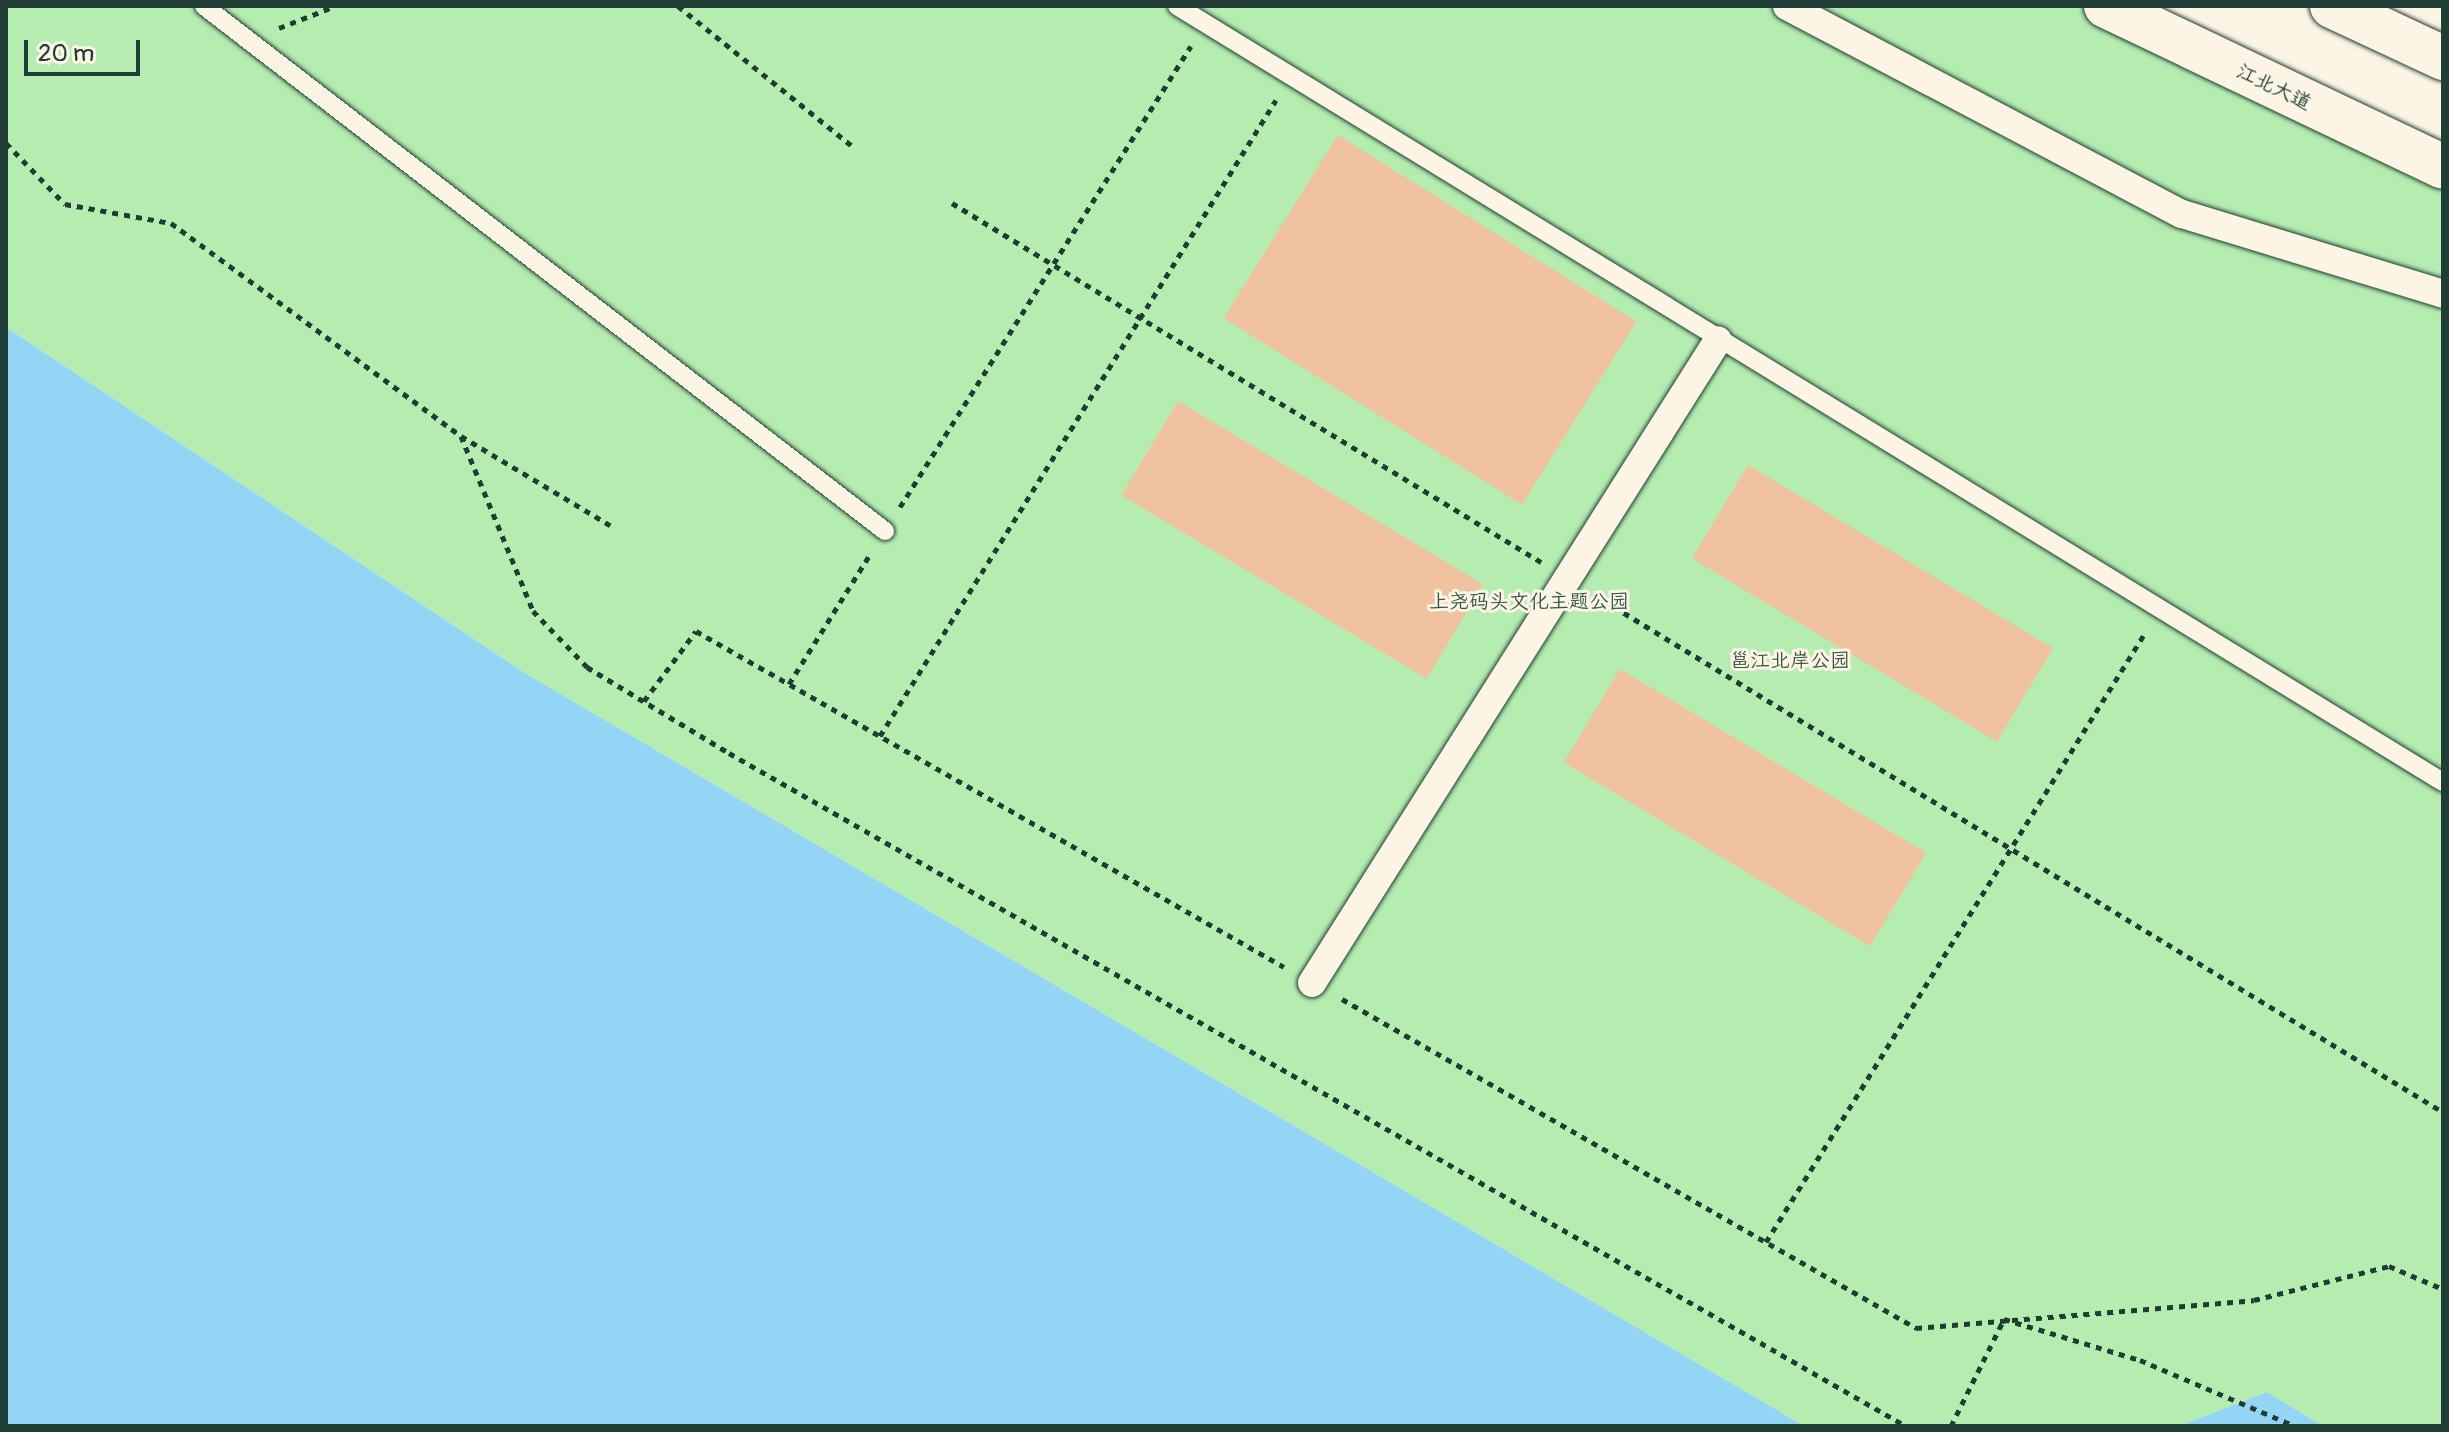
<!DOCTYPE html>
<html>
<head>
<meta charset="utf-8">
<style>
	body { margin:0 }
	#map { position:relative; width:2449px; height:1432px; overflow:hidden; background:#fcf5e5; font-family:Pangolin,"LXGW WenKai TC",sans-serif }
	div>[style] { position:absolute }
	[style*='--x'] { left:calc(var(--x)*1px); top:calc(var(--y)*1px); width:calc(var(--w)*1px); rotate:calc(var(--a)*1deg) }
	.green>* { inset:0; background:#b5edb0 }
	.water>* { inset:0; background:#94d5f5 }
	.building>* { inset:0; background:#f0c2a0; transform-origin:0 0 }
	.path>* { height:5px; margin-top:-2.5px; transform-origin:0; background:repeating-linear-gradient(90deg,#1f3d34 0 6px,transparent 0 12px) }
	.roads { filter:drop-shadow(0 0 2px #1f3d34) drop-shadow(0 0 2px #1f3d34) }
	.service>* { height:18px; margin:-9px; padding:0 9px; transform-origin:9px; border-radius:9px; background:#fcf5e5 }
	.pedestrian>* { height:28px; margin:-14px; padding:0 14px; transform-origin:14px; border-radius:14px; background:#fcf5e5 }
	.secondary>* { height:44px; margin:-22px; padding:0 22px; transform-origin:22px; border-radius:22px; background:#fcf5e5 }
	span { translate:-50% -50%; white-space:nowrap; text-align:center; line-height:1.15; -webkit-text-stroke:6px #fcf5e5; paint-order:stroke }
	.street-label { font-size:20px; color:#1f3d34 }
	.park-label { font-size:20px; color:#365747 }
	.frame { position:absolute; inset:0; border:8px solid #1f3d34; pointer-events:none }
	.scale { position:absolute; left:24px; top:40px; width:116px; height:36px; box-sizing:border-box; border:4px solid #1f3d34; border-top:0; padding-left:10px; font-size:24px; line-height:28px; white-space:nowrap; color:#1f3d34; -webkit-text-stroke:6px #fcf5e5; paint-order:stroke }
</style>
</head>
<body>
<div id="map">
	<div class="green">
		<i style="clip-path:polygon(6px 6px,2106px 6px,2443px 167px,2443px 1426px,2323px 1426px,2267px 1392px,2179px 1426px,1804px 1426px,525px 673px,6px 327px)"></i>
	</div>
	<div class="water">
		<i style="clip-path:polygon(6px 327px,525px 673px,1804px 1426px,6px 1426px)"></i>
		<i style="clip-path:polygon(2267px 1392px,2323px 1426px,2179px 1426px)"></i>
	</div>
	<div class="building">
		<i style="left:1338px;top:135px;width:352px;height:216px;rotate:32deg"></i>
		<i style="left:1178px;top:401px;width:356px;height:110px;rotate:31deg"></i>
		<i style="left:1748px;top:465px;width:356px;height:109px;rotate:31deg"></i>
		<i style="left:1620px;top:669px;width:357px;height:109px;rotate:31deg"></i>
	</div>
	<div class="path">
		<i style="--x:678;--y:6;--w:223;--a:38.8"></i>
		<i style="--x:279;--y:28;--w:60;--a:-21.4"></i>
		<i style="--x:6;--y:143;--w:85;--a:46"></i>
		<i style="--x:65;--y:204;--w:108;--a:10.2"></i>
		<i style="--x:171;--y:223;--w:360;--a:36.3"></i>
		<i style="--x:461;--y:436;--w:174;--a:30.9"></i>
		<i style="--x:952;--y:203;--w:690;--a:31.36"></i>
		<i style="--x:461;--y:436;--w:189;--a:67.6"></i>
		<i style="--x:533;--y:611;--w:78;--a:46"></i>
		<i style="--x:587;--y:667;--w:166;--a:31.2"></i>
		<i style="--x:729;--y:753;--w:1356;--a:29.76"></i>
		<i style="--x:900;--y:507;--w:545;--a:-57.74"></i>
		<i style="--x:1593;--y:594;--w:995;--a:31.36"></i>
		<i style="--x:789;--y:684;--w:155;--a:-58"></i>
		<i style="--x:644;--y:701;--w:87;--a:-53.4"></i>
		<i style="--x:696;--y:631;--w:677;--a:29.74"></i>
		<i style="--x:880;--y:736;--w:749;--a:-58.09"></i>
		<i style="--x:1342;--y:999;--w:662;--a:29.82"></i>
		<i style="--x:1916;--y:1328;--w:339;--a:-4.7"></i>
		<i style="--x:2254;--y:1300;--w:139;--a:-14.1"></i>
		<i style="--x:2389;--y:1266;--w:59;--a:23.1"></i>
		<i style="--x:1766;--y:1242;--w:717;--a:-58.1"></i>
		<i style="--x:1951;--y:1426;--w:119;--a:-63.6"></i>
		<i style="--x:2004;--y:1319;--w:142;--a:16.8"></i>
		<i style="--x:2140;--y:1360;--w:168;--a:23.1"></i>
	</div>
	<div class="roads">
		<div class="service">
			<i style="--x:204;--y:6;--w:860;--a:37.63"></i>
			<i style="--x:1177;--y:6;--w:1485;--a:31.51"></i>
		</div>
		<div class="pedestrian">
			<i style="--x:1787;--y:6;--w:446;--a:27.8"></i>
			<i style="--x:2182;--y:214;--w:273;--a:17"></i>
			<i style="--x:1312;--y:983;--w:760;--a:-57.73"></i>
		</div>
		<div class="secondary">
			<i style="--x:2106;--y:6;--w:373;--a:25.5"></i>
			<i style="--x:2332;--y:6;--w:123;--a:25.1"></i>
		</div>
	</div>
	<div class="street-label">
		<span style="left:2274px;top:87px;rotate:26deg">江北大道</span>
	</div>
	<div class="park-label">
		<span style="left:1529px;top:601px">上尧码头文化主题公园</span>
		<span style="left:1790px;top:660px">邕江北岸公园</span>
	</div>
	<div class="frame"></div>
	<div class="scale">20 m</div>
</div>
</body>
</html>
